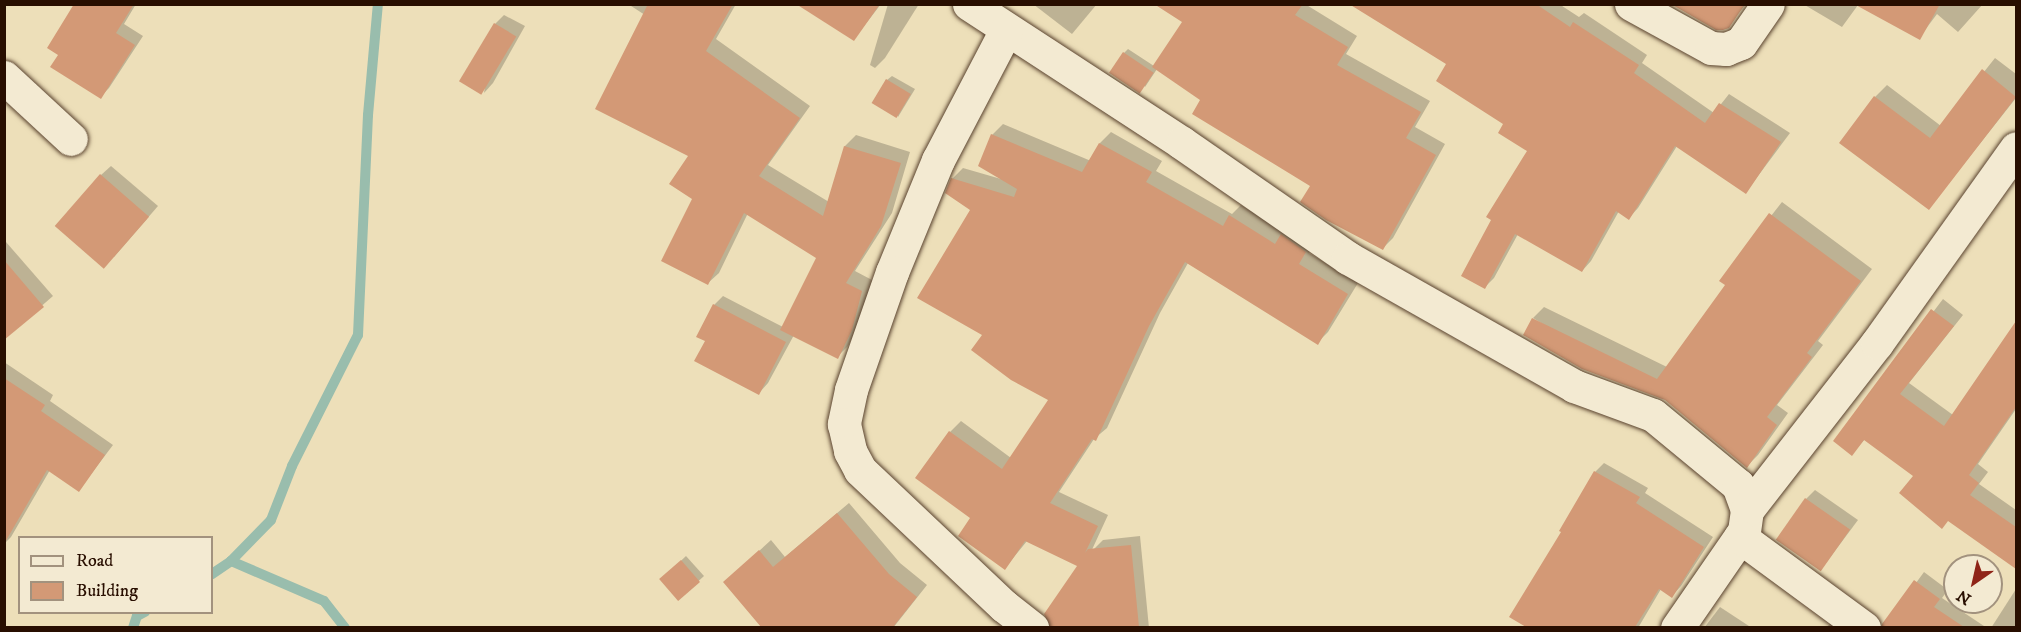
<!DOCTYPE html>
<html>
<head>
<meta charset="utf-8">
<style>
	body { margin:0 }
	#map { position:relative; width:2021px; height:632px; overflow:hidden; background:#eddfb9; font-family:"IM FELL DW Pica",serif }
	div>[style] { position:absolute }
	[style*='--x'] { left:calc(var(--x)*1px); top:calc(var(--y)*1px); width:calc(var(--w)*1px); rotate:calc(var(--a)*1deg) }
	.shadow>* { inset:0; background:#0003 }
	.stream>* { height:10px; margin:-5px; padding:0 5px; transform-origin:5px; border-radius:5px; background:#99bdad }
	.building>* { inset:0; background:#d39976; transform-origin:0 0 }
	.roads { filter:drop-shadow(0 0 2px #59422e) drop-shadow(0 0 2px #59422e) }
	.minor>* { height:33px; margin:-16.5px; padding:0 16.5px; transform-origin:16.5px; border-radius:16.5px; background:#f3ead2 }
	span { translate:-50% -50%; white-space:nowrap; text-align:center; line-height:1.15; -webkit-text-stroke:4.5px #f3ead2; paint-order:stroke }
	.frame { position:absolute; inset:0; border:6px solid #280e00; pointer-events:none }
	.legend { position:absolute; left:18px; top:536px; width:195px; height:78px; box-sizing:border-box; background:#f3ead2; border:2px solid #a2927e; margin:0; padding:8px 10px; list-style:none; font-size:18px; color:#280e00 }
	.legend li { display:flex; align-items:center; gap:12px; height:30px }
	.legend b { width:30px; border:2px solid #a2927e }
	.north { position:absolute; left:1943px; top:554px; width:60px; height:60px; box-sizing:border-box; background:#f3ead2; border:2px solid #a2927e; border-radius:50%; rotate:214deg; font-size:16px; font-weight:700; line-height:24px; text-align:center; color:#280e00 }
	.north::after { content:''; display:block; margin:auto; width:21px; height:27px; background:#8f2418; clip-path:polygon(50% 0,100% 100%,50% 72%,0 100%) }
</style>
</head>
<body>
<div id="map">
	<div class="shadow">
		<i style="clip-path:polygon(84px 4px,136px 4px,124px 24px,143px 36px,109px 88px,100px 97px)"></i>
		<i style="clip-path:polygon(628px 4px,736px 4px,716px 39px,810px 106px,768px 165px,829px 202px,845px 146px,856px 135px,910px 152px,892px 213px,855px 271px,872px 280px,862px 318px,848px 346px,837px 357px,794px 335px,768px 383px,759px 393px,707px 340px,714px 305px,723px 296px,783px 327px,818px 257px,748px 213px,719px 273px,708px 283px,693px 199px,690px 156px,645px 15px)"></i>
		<i style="clip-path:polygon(834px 4px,881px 4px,854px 39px)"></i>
		<i style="clip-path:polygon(888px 4px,919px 4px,885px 58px,875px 68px,870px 65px)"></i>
		<i style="clip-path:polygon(1033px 4px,1097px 4px,1072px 34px)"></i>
		<i style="clip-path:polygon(1157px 4px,1305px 4px,1357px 36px,1346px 54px,1430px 101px,1415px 127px,1445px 144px,1393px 238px,1383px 248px,1312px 185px,1202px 100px,1157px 69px,1145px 87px,1124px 53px,1128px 49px,1154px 66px,1184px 22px)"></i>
		<i style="clip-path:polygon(1375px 4px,1559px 4px,1579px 17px,1584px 13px,1647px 55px,1642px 63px,1714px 113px,1729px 94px,1790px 133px,1746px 192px,1677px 146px,1638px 208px,1629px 218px,1619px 211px,1591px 261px,1582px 271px,1518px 234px,1494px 278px,1485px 287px,1529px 150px,1448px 64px)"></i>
		<i style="clip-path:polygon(1672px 4px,1746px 4px,1728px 26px)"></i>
		<i style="clip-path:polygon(1803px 4px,1983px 4px,1958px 32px,1937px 14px,1919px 38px,1858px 5px,1842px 27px)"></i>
		<i style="clip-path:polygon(504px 15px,525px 26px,493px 83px,484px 93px,495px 24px)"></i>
		<i style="clip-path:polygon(1995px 58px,2016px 74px,2016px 98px,1929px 208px,1875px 97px,1887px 85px,1941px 126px)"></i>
		<i style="clip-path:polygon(892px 76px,915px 89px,898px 117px,887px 80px)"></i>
		<i style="clip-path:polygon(1003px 124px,1091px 161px,1100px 143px,1111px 132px,1162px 161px,1156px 171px,1232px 214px,1241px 205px,1285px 232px,1316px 240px,1309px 253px,1358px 283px,1328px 332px,1317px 343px,1188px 263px,1160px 313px,1107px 428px,1094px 439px,1059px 492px,1108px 515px,1090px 554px,1027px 541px,1005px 568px,972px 517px,950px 432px,961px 421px,1011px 458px,1050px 399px,984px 335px,972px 210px,952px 179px,963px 168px,1001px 179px,992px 135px)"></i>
		<i style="clip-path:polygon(111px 166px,158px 206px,114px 257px,101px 175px)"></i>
		<i style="clip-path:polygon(1782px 202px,1872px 269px,1818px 341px,1823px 345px,1777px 405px,1788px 413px,1758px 455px,1747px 466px,1665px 399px,1533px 318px,1544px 307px,1667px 367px,1727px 284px,1721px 280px)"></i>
		<i style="clip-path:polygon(6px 242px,53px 296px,7px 336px,4px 334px)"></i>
		<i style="clip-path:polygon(1943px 299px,1963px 315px,1909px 383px,1953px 415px,2016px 324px,2016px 409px,1978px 464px,1988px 472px,1979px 484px,2016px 510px,2016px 561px,2013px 565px,1915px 475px,1865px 439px,1852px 454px,1835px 441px)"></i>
		<i style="clip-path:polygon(4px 362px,53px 395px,50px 401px,113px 445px,79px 490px,50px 470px,11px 537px,4px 544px)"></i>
		<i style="clip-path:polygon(1604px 463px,1648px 488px,1645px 493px,1713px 537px,1681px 586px,1672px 596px,1661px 589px,1638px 628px,1529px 628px,1511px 616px,1563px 532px,1595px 472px)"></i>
		<i style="clip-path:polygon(1815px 490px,1858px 520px,1820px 571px,1806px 499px)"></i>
		<i style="clip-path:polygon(849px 503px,900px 563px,927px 585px,893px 628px,763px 628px,725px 582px,771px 540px,785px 557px)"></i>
		<i style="clip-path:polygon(1140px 536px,1149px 628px,1102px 628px,1094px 549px,1103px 540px)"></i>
		<i style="clip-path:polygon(686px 556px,704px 576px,679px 599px,666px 575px)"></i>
		<i style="clip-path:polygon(1924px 572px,1948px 590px,1942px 598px,1987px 628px,1883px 628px)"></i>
		<i style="clip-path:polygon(2016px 589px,2016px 628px,1991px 628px)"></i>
		<i style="clip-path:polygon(1720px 607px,1752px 628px,1704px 628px)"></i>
		<i style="clip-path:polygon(1837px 616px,1853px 628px,1826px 628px)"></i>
	</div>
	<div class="stream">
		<i style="--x:231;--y:561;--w:101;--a:23.3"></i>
		<i style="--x:324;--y:601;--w:34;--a:52"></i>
		<i style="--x:212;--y:574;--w:23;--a:-34"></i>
		<i style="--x:231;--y:561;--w:57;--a:-45.7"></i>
		<i style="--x:271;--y:520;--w:58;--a:-68.7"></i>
		<i style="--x:292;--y:466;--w:147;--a:-63.3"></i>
		<i style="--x:358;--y:335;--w:220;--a:-87.4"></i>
		<i style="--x:368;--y:115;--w:111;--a:-84.9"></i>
		<i style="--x:133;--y:628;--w:13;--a:-72"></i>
		<i style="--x:137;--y:616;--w:9;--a:-27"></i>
	</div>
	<div class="building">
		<i style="clip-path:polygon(74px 4px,134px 4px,116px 33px,135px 45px,101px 99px,50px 67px,58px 55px,47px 48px)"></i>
		<i style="clip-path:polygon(648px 4px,733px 4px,706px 51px,800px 118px,759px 176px,823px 216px,844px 146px,901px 163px,881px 226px,846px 283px,862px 291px,852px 330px,838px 359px,780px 330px,816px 258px,744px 213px,708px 285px,661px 261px,692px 199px,669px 184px,688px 156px,595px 109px)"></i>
		<i style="clip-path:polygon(796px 4px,880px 4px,854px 41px)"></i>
		<i style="clip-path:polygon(1154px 4px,1303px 4px,1295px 15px,1348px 47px,1337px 65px,1421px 112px,1406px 138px,1436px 155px,1383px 250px,1326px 220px,1300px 202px,1310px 186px,1192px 114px,1200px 100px,1152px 67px,1182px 22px)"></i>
		<i style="clip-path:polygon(1349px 4px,1536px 4px,1570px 27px,1573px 22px,1639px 65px,1634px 73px,1705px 123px,1719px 103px,1781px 142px,1746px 194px,1675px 146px,1629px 220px,1616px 211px,1582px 272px,1515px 234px,1485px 289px,1461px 276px,1491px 220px,1486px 217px,1527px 151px,1498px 133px,1503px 124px,1436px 81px,1446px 64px)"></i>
		<i style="clip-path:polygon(1671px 4px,1745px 4px,1729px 28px,1723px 30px,1716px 30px)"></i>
		<i style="clip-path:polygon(1854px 4px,1940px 4px,1920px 40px)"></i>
		<i style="left:494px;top:23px;width:26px;height:68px;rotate:31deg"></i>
		<i style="left:1123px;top:52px;width:37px;height:25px;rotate:34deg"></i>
		<i style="clip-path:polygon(1982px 69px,2016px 97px,1929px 210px,1839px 143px,1874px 96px,1930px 138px)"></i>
		<i style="left:886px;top:79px;width:29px;height:28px;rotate:31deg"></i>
		<i style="clip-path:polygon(991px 134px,1082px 172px,1099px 143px,1152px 172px,1146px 182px,1223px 226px,1229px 215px,1275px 244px,1281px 234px,1306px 252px,1299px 264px,1348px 294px,1318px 345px,1185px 262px,1149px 326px,1096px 441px,1092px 439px,1050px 503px,1098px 526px,1085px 553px,1088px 549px,1131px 545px,1139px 627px,1050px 627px,1044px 614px,1077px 566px,1025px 541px,1005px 570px,958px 536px,970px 518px,915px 478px,949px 431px,1002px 469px,1048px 400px,1011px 380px,971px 350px,982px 335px,917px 298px,970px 210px,945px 193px,951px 178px,1014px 197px,1017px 189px,978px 166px)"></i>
		<i style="left:100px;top:174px;width:65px;height:69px;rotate:41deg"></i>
		<i style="clip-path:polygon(1769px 213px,1861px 281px,1807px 353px,1812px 357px,1767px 417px,1777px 425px,1747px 468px,1665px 400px,1582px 369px,1523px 335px,1532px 318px,1657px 379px,1725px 285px,1719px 281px)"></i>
		<i style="clip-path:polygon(4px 260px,44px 307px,4px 340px)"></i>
		<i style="clip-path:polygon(713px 304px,786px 342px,759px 395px,694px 361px,705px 341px,696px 337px)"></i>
		<i style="clip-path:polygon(1931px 309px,1954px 326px,1900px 394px,1944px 426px,2016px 321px,2016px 407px,1969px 475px,1979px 483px,1970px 495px,2016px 527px,2016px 569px,1948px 521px,1942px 529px,1899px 493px,1913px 476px,1864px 440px,1852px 456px,1833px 441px)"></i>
		<i style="clip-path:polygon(4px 378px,45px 405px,41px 411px,105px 455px,79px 492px,47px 470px,4px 544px)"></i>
		<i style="clip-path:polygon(1594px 471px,1640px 497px,1636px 503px,1704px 547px,1672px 598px,1659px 589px,1635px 627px,1526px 627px,1509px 617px,1561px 532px,1559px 531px)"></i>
		<i style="left:1805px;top:498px;width:55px;height:51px;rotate:35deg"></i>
		<i style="clip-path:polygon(837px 513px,889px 574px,917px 597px,893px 627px,761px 627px,723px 582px,759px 550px,773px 567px)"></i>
		<i style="left:681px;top:560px;width:29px;height:29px;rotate:49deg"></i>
		<i style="clip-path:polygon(1914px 580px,1940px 599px,1934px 607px,1964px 627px,1882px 627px,1882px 624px)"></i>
	</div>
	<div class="roads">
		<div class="minor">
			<i style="--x:969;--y:4;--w:254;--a:33.1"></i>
			<i style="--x:1182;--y:143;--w:202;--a:34.7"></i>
			<i style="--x:1348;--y:258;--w:260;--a:29.5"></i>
			<i style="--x:1574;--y:386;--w:84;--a:20.2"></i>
			<i style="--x:1653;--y:415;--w:110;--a:39.5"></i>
			<i style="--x:1738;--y:485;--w:27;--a:70"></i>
			<i style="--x:1747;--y:510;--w:21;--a:98"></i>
			<i style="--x:1744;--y:531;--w:118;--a:124.6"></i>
			<i style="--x:1631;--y:4;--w:91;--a:28.8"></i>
			<i style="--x:1711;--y:48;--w:15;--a:4"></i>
			<i style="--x:1726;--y:49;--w:16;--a:-22"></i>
			<i style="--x:1741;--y:43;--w:47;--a:-55.3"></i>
			<i style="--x:1006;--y:30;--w:147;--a:117.6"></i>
			<i style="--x:938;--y:160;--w:121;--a:112.3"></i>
			<i style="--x:892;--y:272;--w:125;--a:109.2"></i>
			<i style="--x:851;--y:390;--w:35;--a:102"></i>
			<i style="--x:844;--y:424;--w:28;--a:77"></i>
			<i style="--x:850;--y:451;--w:21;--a:62"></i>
			<i style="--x:860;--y:470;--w:198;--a:43.4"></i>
			<i style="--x:1004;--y:606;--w:36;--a:38"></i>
			<i style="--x:4;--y:77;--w:91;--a:42.8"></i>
			<i style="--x:1747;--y:510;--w:212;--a:-52.1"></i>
			<i style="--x:1877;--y:343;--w:239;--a:-54.5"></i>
			<i style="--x:1740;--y:537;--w:154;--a:36.3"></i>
		</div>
	</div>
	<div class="frame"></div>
	<ul class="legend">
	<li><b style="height:8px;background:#f3ead2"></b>Road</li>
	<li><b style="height:16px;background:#d39976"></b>Building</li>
	</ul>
	<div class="north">N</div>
</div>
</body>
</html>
